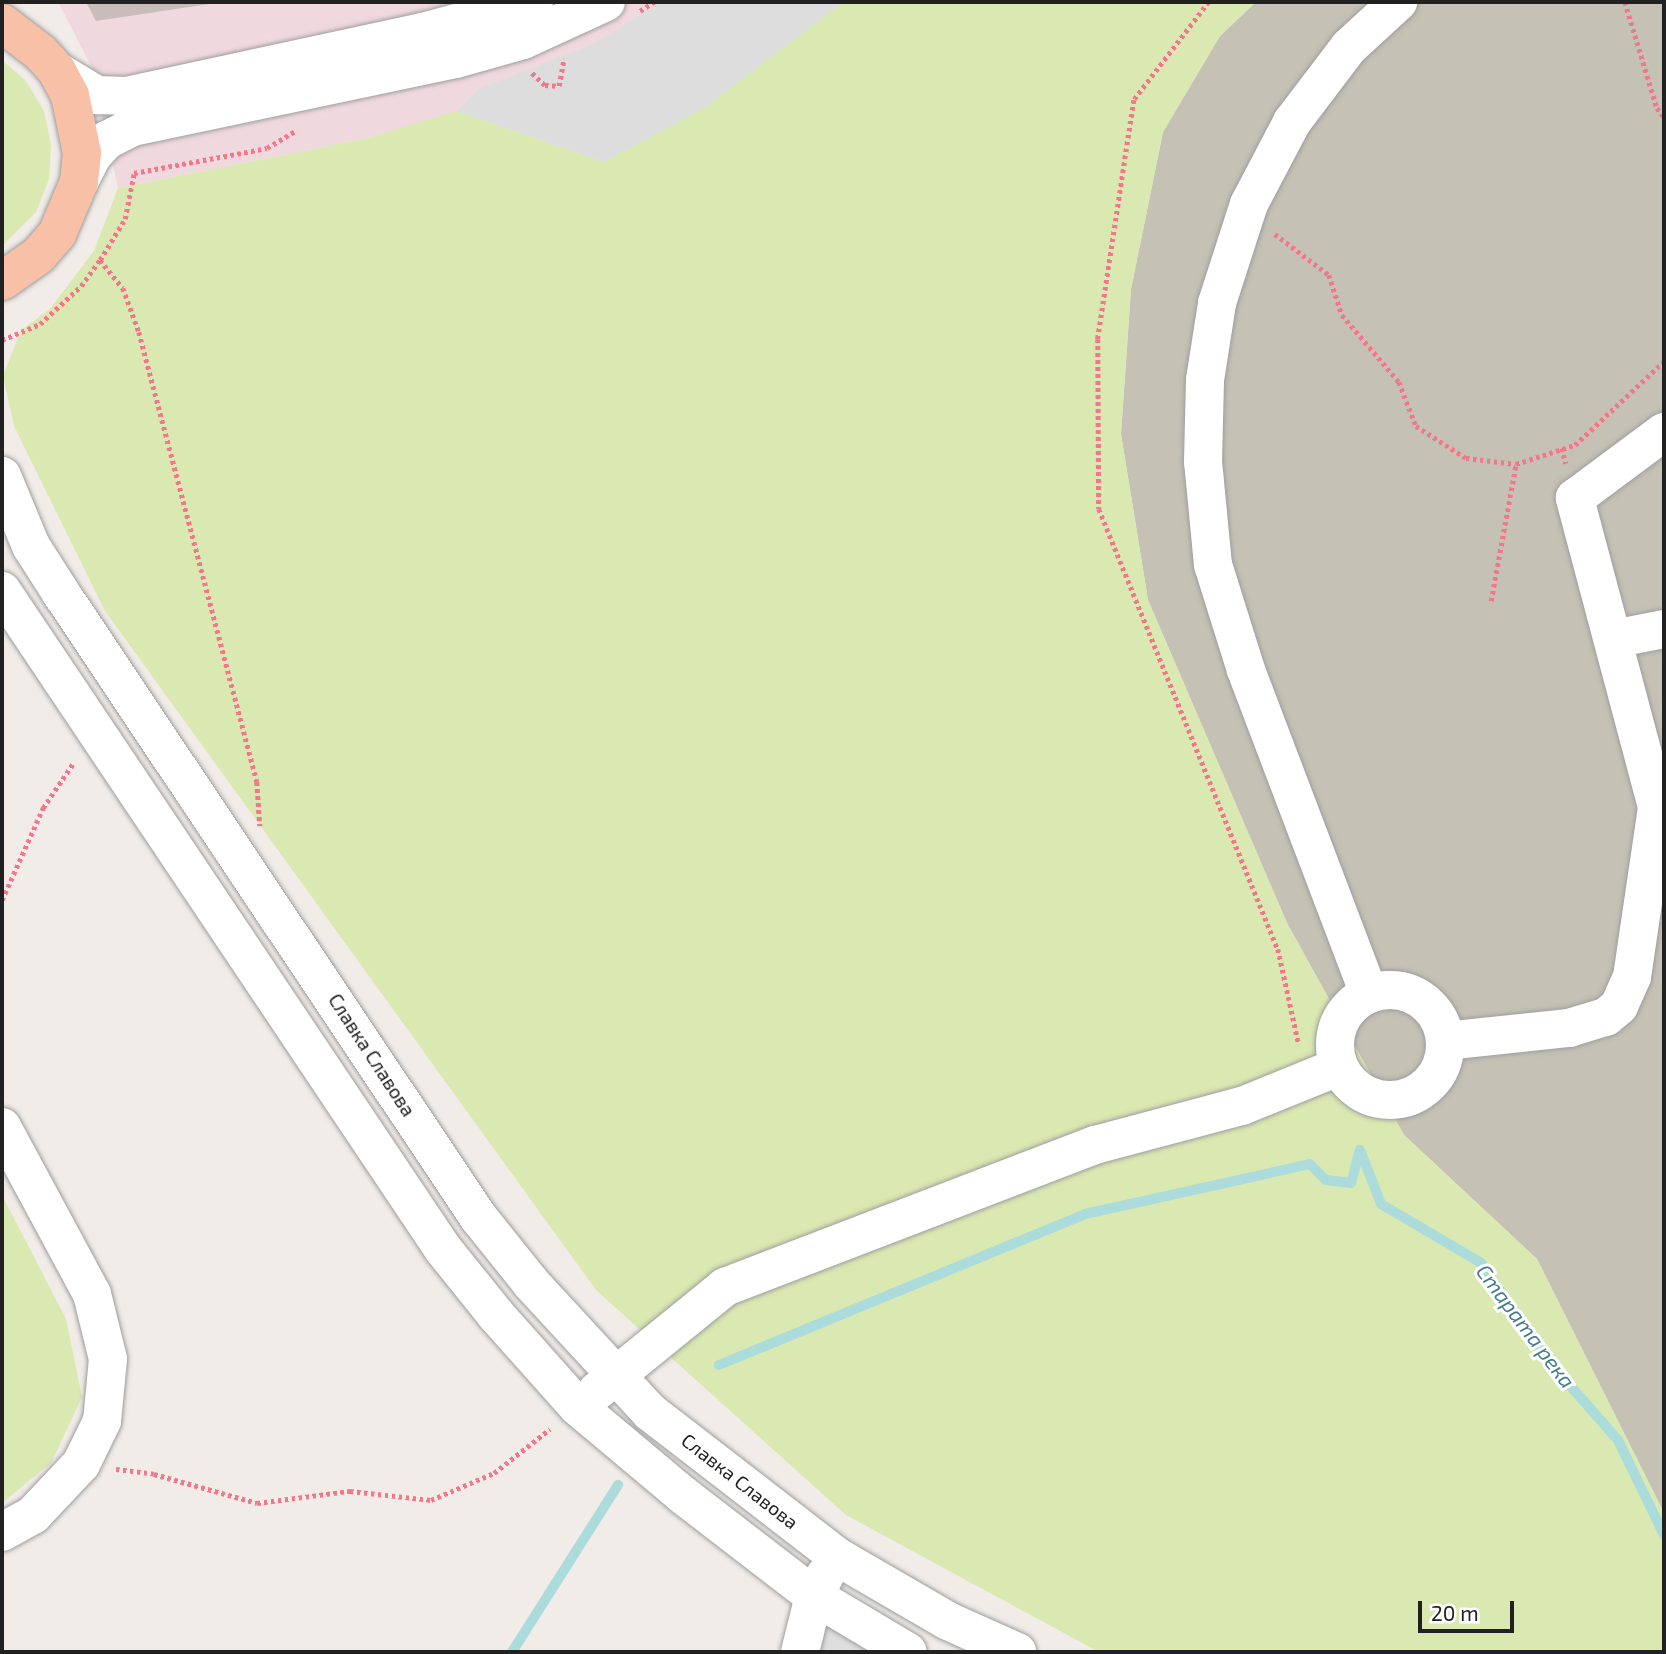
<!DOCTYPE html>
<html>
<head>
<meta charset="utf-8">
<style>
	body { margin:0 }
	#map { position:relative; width:1666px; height:1654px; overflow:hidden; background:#f1ece8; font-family:"Exo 2",sans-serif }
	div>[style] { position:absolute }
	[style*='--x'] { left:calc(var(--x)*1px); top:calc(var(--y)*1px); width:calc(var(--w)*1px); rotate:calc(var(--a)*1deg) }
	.residential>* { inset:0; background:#dfdede }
	.commercial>* { inset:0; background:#f0d9de }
	.construction>* { inset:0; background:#c5c1b4 }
	.grass>* { inset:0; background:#dae8b1 }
	.parking>* { inset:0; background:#ddd }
	.stream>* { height:10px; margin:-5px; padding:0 5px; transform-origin:5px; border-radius:5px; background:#abdcdb }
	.building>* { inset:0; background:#c9bdbc }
	.path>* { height:4.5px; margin-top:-2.25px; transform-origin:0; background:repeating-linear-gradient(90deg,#f4768a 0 3.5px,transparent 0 7px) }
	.roads { filter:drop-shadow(0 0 2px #9e9e9e) drop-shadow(0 0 2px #9e9e9e) }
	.minor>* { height:38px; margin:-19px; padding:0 19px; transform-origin:19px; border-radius:19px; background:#fff }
	.minor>.ring { margin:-19px; padding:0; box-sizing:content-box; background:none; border:38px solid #fff; border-radius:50% }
	.major>* { height:38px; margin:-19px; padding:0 19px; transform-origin:19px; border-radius:19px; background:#f8c0a6 }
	span { translate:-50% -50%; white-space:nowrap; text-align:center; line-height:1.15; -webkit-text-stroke:6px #fff; paint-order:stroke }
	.street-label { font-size:19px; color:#212121 }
	.water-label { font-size:21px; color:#437c8f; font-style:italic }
	.frame { position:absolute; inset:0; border:4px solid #212121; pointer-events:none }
	.scale { position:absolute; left:1418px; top:1601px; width:96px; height:32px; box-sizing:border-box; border:4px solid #212121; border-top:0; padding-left:9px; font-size:21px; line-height:24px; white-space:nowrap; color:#212121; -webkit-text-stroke:5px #fff; paint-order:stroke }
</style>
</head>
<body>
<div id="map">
	<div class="residential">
		<i style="clip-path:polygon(814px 1596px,908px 1652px,800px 1652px)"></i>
	</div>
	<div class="commercial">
		<i style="clip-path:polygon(58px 2px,844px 2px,364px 139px,118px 188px,91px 66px)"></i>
	</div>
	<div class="construction">
		<i style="clip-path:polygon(1256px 2px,1664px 2px,1664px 1513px,1537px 1259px,1404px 1135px,1287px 923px,1148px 600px,1121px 434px,1131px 289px,1163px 132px,1220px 36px)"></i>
	</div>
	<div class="grass">
		<i style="clip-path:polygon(844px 2px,1256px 2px,1220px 36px,1163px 132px,1131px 289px,1121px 434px,1148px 600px,1287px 923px,1404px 1135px,1537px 1259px,1664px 1513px,1664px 1652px,1099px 1652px,846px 1515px,596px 1290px,105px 611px,14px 426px,3px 376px,21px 330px,49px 310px,94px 251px,118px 188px,364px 139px,457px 111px,604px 162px)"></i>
		<i style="clip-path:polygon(2px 60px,26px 81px,44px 111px,51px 145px,49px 179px,36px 212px,2px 246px)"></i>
		<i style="clip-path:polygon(2px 1195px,66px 1319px,82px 1397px,51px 1463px,2px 1503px)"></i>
	</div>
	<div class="parking">
		<i style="clip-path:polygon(661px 2px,844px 2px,704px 108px,604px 162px,457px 111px,478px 89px,593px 44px)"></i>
	</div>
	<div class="stream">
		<i style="--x:1360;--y:1150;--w:58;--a:68.7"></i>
		<i style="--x:1381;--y:1204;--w:116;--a:30.5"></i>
		<i style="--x:1481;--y:1263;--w:124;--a:55.2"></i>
		<i style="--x:1552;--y:1365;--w:100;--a:48.7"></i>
		<i style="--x:1618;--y:1440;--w:106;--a:64.2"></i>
		<i style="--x:719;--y:1365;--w:396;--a:-22.4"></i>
		<i style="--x:1085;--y:1214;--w:230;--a:-12.5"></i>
		<i style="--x:1310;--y:1164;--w:23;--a:45"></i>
		<i style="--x:1326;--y:1180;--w:25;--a:7"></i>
		<i style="--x:1351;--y:1183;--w:34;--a:-75"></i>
		<i style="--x:512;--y:1652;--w:198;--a:-57.6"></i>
	</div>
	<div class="building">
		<i style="clip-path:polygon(86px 2px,216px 2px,216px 3px,96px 21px)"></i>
	</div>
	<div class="path">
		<i style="--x:1209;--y:2;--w:123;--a:127.4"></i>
		<i style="--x:1134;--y:100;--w:242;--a:98.6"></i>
		<i style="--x:1098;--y:339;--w:170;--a:89.7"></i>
		<i style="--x:1099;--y:509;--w:475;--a:67.9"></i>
		<i style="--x:1278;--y:949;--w:98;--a:77.7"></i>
		<i style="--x:1625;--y:2;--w:111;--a:73.2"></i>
		<i style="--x:1657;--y:108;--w:11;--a:52"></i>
		<i style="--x:640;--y:11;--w:17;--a:-33"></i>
		<i style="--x:532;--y:73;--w:18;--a:43"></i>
		<i style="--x:545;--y:85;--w:14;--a:4"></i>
		<i style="--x:559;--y:86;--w:28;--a:-80"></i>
		<i style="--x:1275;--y:234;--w:68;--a:37.2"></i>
		<i style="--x:1329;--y:275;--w:42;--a:72"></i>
		<i style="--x:1342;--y:315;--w:88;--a:49.6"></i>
		<i style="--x:1399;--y:382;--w:47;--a:68.9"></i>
		<i style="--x:1416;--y:426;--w:59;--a:32.6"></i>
		<i style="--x:1466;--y:458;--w:50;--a:6.8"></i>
		<i style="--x:1516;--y:464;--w:62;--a:-17.9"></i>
		<i style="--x:1575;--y:445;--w:122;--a:-43.3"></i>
		<i style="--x:100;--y:260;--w:48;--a:-58.6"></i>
		<i style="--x:125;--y:219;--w:47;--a:-78.9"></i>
		<i style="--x:134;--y:173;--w:135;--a:-10.6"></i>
		<i style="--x:267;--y:148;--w:35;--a:-31"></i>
		<i style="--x:2;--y:340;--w:41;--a:-22.8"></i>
		<i style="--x:40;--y:324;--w:56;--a:-42.8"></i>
		<i style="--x:81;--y:286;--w:32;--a:-54"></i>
		<i style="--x:100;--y:260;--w:36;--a:51"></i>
		<i style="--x:123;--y:288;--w:47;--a:70"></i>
		<i style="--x:139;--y:332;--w:465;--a:75.3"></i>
		<i style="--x:257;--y:782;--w:44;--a:86.1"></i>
		<i style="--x:1562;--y:448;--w:16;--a:76"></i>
		<i style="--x:1491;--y:601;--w:139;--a:-79.7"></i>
		<i style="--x:2;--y:900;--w:101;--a:-66"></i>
		<i style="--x:43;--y:808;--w:55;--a:-56"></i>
		<i style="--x:116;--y:1469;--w:38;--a:7"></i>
		<i style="--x:154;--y:1474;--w:107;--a:15.7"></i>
		<i style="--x:257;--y:1503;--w:94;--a:-7.4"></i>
		<i style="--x:350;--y:1491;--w:81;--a:6.3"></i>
		<i style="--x:431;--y:1500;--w:69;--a:-23.2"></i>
		<i style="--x:494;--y:1473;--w:71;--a:-38.2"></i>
	</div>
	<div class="roads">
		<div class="minor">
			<i style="--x:57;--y:71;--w:47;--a:31"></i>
			<i style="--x:97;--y:95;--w:29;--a:2"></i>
			<i style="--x:126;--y:96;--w:304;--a:-12.2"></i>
			<i style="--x:423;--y:32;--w:115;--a:-15.1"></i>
			<i style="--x:79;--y:182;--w:29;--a:-63"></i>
			<i style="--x:92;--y:156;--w:22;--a:-47"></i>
			<i style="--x:107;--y:140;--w:29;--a:-27"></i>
			<i style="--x:133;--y:127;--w:330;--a:-11.9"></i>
			<i style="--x:456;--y:59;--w:70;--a:-15.8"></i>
			<i style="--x:523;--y:40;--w:91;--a:-24.6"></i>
			<i style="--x:2;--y:476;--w:76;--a:67.5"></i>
			<i style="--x:31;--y:546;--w:56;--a:57.4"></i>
			<i style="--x:61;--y:593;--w:752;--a:56.23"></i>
			<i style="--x:479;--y:1218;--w:83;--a:51.3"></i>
			<i style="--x:531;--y:1283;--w:176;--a:47.3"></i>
			<i style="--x:650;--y:1412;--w:235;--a:37.7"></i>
			<i style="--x:836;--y:1556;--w:129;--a:30.1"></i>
			<i style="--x:948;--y:1621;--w:76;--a:24.2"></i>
			<i style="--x:2;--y:591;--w:792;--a:56.17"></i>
			<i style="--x:443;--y:1249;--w:85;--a:51.2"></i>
			<i style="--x:496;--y:1315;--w:123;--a:48.3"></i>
			<i style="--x:578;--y:1407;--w:138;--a:40"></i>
			<i style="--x:684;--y:1496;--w:164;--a:37.6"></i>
			<i style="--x:814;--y:1596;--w:109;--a:30.8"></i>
			<i style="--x:1613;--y:639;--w:52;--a:-11.1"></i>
			<i class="ring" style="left:1335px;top:990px;width:72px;height:72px"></i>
			<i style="--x:1369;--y:994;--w:347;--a:-110.8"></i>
			<i style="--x:1246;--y:670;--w:110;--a:-107.4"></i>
			<i style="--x:1213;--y:565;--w:103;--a:-95.5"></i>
			<i style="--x:1203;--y:462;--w:82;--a:-88.6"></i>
			<i style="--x:1205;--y:380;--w:78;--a:-81.1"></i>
			<i style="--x:1217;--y:303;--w:104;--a:-72.1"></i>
			<i style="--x:1249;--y:204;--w:93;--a:-62.3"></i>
			<i style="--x:1292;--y:122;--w:94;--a:-52.8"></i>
			<i style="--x:1349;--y:47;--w:67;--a:-42.6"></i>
			<i style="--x:1445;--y:1041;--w:125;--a:-6"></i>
			<i style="--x:1569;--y:1028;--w:39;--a:-17"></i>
			<i style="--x:1606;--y:1017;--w:17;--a:-40"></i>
			<i style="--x:1619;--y:1006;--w:32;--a:-66"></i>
			<i style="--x:1632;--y:977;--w:172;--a:-81.6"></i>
			<i style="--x:1657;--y:807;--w:320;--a:-104.9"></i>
			<i style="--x:1575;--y:498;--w:111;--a:-36.6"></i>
			<i style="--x:2;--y:1127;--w:190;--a:61.7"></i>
			<i style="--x:92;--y:1294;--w:67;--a:76.2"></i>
			<i style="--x:108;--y:1359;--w:62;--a:95.5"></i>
			<i style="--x:102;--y:1421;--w:48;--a:116"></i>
			<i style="--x:81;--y:1464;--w:70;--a:133.3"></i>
			<i style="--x:33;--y:1515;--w:35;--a:151"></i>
			<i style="--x:597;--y:1391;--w:165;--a:-39.1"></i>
			<i style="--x:725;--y:1287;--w:396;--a:-21"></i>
			<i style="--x:1095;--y:1145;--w:152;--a:-14.9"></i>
			<i style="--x:1242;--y:1106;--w:104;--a:-22.1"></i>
			<i style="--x:800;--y:1652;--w:58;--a:-76"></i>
			<i style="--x:814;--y:1596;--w:24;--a:-62"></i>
		</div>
		<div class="major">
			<i style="--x:2;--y:23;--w:49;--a:37.6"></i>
			<i style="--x:41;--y:53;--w:24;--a:48"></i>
			<i style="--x:57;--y:71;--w:27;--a:62"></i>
			<i style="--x:70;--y:95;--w:59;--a:78.3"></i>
			<i style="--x:82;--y:153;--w:29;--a:96"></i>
			<i style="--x:79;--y:182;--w:56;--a:112.9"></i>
			<i style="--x:57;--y:234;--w:28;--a:131"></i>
			<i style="--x:39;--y:255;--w:45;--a:144.9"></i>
		</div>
	</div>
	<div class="street-label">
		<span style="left:372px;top:1055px;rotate:57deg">Славка Славова</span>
		<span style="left:740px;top:1481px;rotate:38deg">Славка Славова</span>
	</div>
	<div class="water-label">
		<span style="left:1526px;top:1326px;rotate:53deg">Старата река</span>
	</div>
	<div class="frame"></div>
	<div class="scale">20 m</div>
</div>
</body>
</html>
